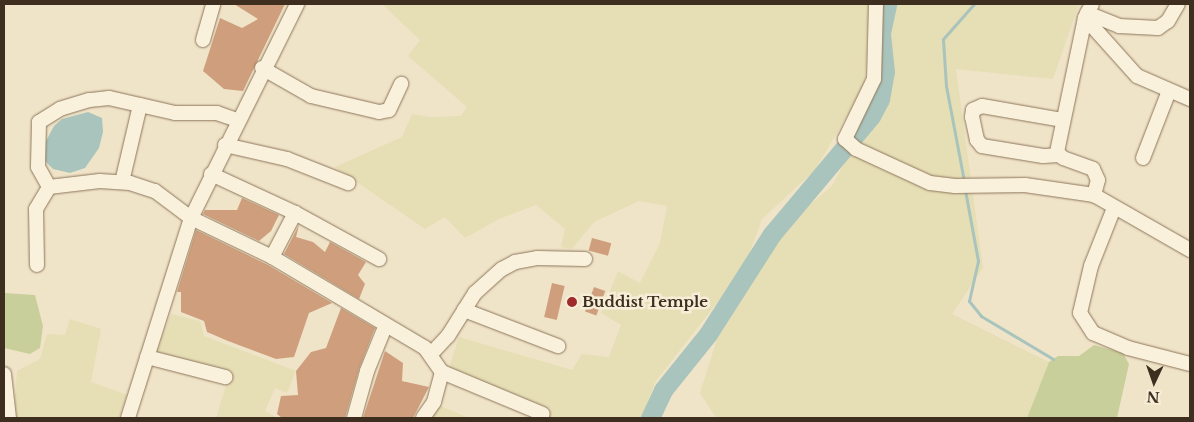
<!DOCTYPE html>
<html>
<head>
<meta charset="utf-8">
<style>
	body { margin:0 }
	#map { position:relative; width:1194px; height:422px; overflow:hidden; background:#f0e4c8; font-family:"Libre Baskerville",serif }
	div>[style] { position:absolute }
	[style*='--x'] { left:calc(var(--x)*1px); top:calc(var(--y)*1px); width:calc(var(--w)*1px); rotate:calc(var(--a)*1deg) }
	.farmland>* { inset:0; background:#e6deb5 }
	.green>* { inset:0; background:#c9cf9b }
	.water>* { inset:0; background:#a9c4bc }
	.stream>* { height:3px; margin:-1.5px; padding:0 1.5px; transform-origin:1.5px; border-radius:1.5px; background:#a9c4bc }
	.river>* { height:19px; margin:-9.5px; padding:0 9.5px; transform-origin:9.5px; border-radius:9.5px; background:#a9c4bc }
	.building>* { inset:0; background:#cf9f7d; transform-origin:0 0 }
	.roads { filter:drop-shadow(0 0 1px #8d765c) drop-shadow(0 0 1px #8d765c) }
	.minor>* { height:14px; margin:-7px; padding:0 7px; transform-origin:7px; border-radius:7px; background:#faf1dc }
	.dots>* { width:14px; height:14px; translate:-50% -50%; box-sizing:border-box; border:2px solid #f7eed8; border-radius:50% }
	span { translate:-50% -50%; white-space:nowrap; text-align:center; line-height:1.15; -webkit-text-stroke:5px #f7eed8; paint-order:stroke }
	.poi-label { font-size:15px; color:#3d2e20; font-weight:700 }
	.left { translate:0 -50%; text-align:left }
	.frame { position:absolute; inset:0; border:5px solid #3d2e20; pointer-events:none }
	.north { position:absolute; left:1129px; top:357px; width:50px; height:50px; -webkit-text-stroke:4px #f7eed8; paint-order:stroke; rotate:183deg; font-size:14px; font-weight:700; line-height:20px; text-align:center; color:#3d2e20 }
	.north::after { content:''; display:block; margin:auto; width:18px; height:22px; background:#3d2e20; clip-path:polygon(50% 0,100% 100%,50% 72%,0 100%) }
</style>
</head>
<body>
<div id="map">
	<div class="farmland">
		<i style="clip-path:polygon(382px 4px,869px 4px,865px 85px,815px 170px,762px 219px,744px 268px,656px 381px,641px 418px,544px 418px,551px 409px,449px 368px,459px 337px,572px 370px,582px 354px,609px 357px,621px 325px,601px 313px,618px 271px,640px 283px,660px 243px,667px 206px,639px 201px,594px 222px,572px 249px,561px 247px,565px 229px,536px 205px,501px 218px,465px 238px,445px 217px,425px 229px,335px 167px,402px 137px,412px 114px,431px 117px,461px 116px,467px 107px,408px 56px,420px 40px)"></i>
		<i style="clip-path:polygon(894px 4px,1079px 4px,1053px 79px,956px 69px,983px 268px,952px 314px,1049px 362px,1027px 418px,716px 418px,700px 393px,717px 339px,763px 263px,776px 233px,832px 186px,881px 94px,890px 48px)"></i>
		<i style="clip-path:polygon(171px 314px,200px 321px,204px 336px,296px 371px,287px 393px,275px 388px,265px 411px,278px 418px,216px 418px,230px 372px,155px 356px)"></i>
		<i style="clip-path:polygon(70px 319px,101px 329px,91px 382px,127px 395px,119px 418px,13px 418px,17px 371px,40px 359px,47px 334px,65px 335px)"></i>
		<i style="clip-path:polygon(429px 401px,469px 418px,421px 418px)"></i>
	</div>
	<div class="green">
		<i style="clip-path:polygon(4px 293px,35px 295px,43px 326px,40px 348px,30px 354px,4px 348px)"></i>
		<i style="clip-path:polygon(1094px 345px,1123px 353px,1129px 364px,1117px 418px,1027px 418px,1049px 362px,1058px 356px,1079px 356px)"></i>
	</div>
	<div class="water">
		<i style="clip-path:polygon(88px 112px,102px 118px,103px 132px,99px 148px,85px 168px,70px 173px,53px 169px,44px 160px,46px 141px,54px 126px,62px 119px)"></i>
	</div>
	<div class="stream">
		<i style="--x:964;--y:181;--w:97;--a:-100.7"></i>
		<i style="--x:946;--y:86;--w:47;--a:-93.7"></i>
		<i style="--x:943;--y:39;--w:47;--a:-48.5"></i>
		<i style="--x:965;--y:190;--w:72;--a:79.6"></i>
		<i style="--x:978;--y:261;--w:41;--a:102.7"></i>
		<i style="--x:969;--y:301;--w:19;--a:51"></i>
		<i style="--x:981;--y:316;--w:84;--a:30.8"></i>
	</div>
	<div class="river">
		<i style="--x:650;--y:418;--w:31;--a:-65"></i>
		<i style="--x:663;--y:390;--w:72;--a:-51.2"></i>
		<i style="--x:708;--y:334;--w:119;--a:-57.4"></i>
		<i style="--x:772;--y:234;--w:154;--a:-50"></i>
		<i style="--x:871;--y:116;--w:19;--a:-62"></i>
		<i style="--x:880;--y:99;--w:27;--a:-80"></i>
		<i style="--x:885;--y:72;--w:39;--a:-96"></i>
		<i style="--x:881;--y:33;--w:30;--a:-78"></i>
	</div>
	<div class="building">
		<i style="clip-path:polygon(234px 4px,285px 4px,243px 91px,224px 89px,203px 71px,220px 18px,242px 28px,258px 19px)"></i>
		<i style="clip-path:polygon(242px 198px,279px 215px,271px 231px,259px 241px,203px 214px,205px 210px,237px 210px)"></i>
		<i style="clip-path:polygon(299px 225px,296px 237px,313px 242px,325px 252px,330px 242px,366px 262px,358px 275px,365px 284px,359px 299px,284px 254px)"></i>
		<i style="clip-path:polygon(196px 230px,268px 265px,332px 303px,309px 313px,294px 357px,276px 359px,228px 341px,207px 332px,204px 321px,181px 312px,181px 292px,177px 292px)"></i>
		<i style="left:592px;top:238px;width:20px;height:13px;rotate:15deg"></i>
		<i style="left:552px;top:283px;width:13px;height:35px;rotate:13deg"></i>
		<i style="left:594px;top:287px;width:12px;height:26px;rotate:20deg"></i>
		<i style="clip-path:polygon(341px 308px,375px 328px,359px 369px,345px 418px,282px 418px,277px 414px,281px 396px,298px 395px,296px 371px,311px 352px,326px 348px)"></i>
		<i style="clip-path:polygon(385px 351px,403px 363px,402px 381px,429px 387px,413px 418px,363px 418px)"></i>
	</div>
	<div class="roads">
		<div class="minor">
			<i style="--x:876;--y:4;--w:75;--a:91.5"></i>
			<i style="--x:874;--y:79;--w:67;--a:115.8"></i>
			<i style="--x:845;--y:139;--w:15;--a:42"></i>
			<i style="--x:856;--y:149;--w:81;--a:24.7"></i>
			<i style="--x:930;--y:183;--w:25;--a:7"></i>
			<i style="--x:955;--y:186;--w:70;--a:-0.8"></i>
			<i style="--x:1025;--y:185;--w:70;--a:8.2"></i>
			<i style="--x:1094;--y:195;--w:111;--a:29.8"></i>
			<i style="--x:1092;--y:4;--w:16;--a:117"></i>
			<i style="--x:1085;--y:18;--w:78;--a:48.1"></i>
			<i style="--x:1137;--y:76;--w:58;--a:23.5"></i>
			<i style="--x:1087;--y:13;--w:35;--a:22"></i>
			<i style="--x:1119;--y:26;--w:39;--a:3"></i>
			<i style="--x:1158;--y:28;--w:12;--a:-35"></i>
			<i style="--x:1168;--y:21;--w:20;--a:-60"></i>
			<i style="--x:1085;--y:18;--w:137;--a:101.8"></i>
			<i style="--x:1057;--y:152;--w:8;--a:45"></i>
			<i style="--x:1063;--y:158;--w:32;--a:20"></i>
			<i style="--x:1093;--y:169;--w:12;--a:66"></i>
			<i style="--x:1098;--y:180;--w:16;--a:105"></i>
			<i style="--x:203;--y:40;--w:37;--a:-74"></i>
			<i style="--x:262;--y:68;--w:56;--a:29.7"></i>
			<i style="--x:311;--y:96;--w:70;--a:13.2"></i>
			<i style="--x:379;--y:112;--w:10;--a:-11"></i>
			<i style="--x:389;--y:110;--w:29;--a:-65"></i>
			<i style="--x:237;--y:120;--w:21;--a:-161"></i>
			<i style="--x:217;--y:113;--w:42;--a:180"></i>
			<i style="--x:175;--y:113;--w:68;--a:-167.2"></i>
			<i style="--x:109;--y:98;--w:20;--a:174"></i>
			<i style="--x:89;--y:100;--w:30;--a:163"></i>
			<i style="--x:60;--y:109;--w:25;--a:148"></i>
			<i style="--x:39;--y:122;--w:45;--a:91.3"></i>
			<i style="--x:38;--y:167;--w:23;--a:61"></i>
			<i style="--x:49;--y:187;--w:51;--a:-6.7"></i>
			<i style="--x:100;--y:181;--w:30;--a:4"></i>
			<i style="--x:130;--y:183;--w:26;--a:18"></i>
			<i style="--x:155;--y:191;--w:45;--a:36.9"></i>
			<i style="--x:191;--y:218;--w:90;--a:25.7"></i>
			<i style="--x:272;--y:257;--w:178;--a:30.7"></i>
			<i style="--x:425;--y:348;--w:29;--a:55"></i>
			<i style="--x:442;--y:372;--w:31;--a:105"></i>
			<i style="--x:434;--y:402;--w:19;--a:125"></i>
			<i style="--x:225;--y:145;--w:64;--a:12.7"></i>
			<i style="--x:287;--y:159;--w:66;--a:21.5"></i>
			<i style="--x:1059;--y:155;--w:16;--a:176"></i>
			<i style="--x:1043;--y:156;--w:62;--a:-170.7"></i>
			<i style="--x:982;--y:146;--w:8;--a:-130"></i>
			<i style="--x:977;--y:140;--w:24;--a:-102"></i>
			<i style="--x:972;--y:117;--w:7;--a:-82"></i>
			<i style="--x:973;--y:110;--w:10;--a:-24"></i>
			<i style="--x:982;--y:106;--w:81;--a:9.9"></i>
			<i style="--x:1143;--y:158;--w:72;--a:-68.8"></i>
			<i style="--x:211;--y:174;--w:93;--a:24.9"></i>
			<i style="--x:295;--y:213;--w:96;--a:28.7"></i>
			<i style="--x:122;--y:182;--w:79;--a:-76.8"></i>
			<i style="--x:1114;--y:208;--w:62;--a:111.6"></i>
			<i style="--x:1091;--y:266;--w:48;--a:103.2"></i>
			<i style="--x:1080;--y:313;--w:24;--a:57"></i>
			<i style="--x:1093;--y:333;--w:38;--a:23"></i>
			<i style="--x:1128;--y:348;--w:64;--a:14.5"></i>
			<i style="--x:272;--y:257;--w:50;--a:-62.4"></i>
			<i style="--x:37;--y:265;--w:56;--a:-91"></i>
			<i style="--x:36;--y:209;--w:26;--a:-59"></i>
			<i style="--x:464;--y:310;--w:101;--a:21"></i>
			<i style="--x:431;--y:354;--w:25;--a:-47"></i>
			<i style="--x:448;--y:336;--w:51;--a:-57.9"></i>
			<i style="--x:475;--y:293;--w:36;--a:-42"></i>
			<i style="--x:502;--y:269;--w:15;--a:-28"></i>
			<i style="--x:515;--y:262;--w:22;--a:-10"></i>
			<i style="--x:537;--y:258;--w:48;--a:1.2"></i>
			<i style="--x:147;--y:357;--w:81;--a:14.4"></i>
			<i style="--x:442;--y:372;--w:109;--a:22.6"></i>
			<i style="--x:4;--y:374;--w:44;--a:83.5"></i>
			<i style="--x:128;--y:418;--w:210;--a:-72.5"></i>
			<i style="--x:191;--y:218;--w:239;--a:-63.6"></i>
			<i style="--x:354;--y:418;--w:49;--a:-74.5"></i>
			<i style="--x:367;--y:371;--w:48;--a:-67.8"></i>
		</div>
	</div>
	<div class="dots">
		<i style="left:572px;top:302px;background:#9e2a2b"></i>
	</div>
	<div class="poi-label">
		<span class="left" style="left:582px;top:302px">Buddist Temple</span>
	</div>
	<div class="frame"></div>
	<div class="north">N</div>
</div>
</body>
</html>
